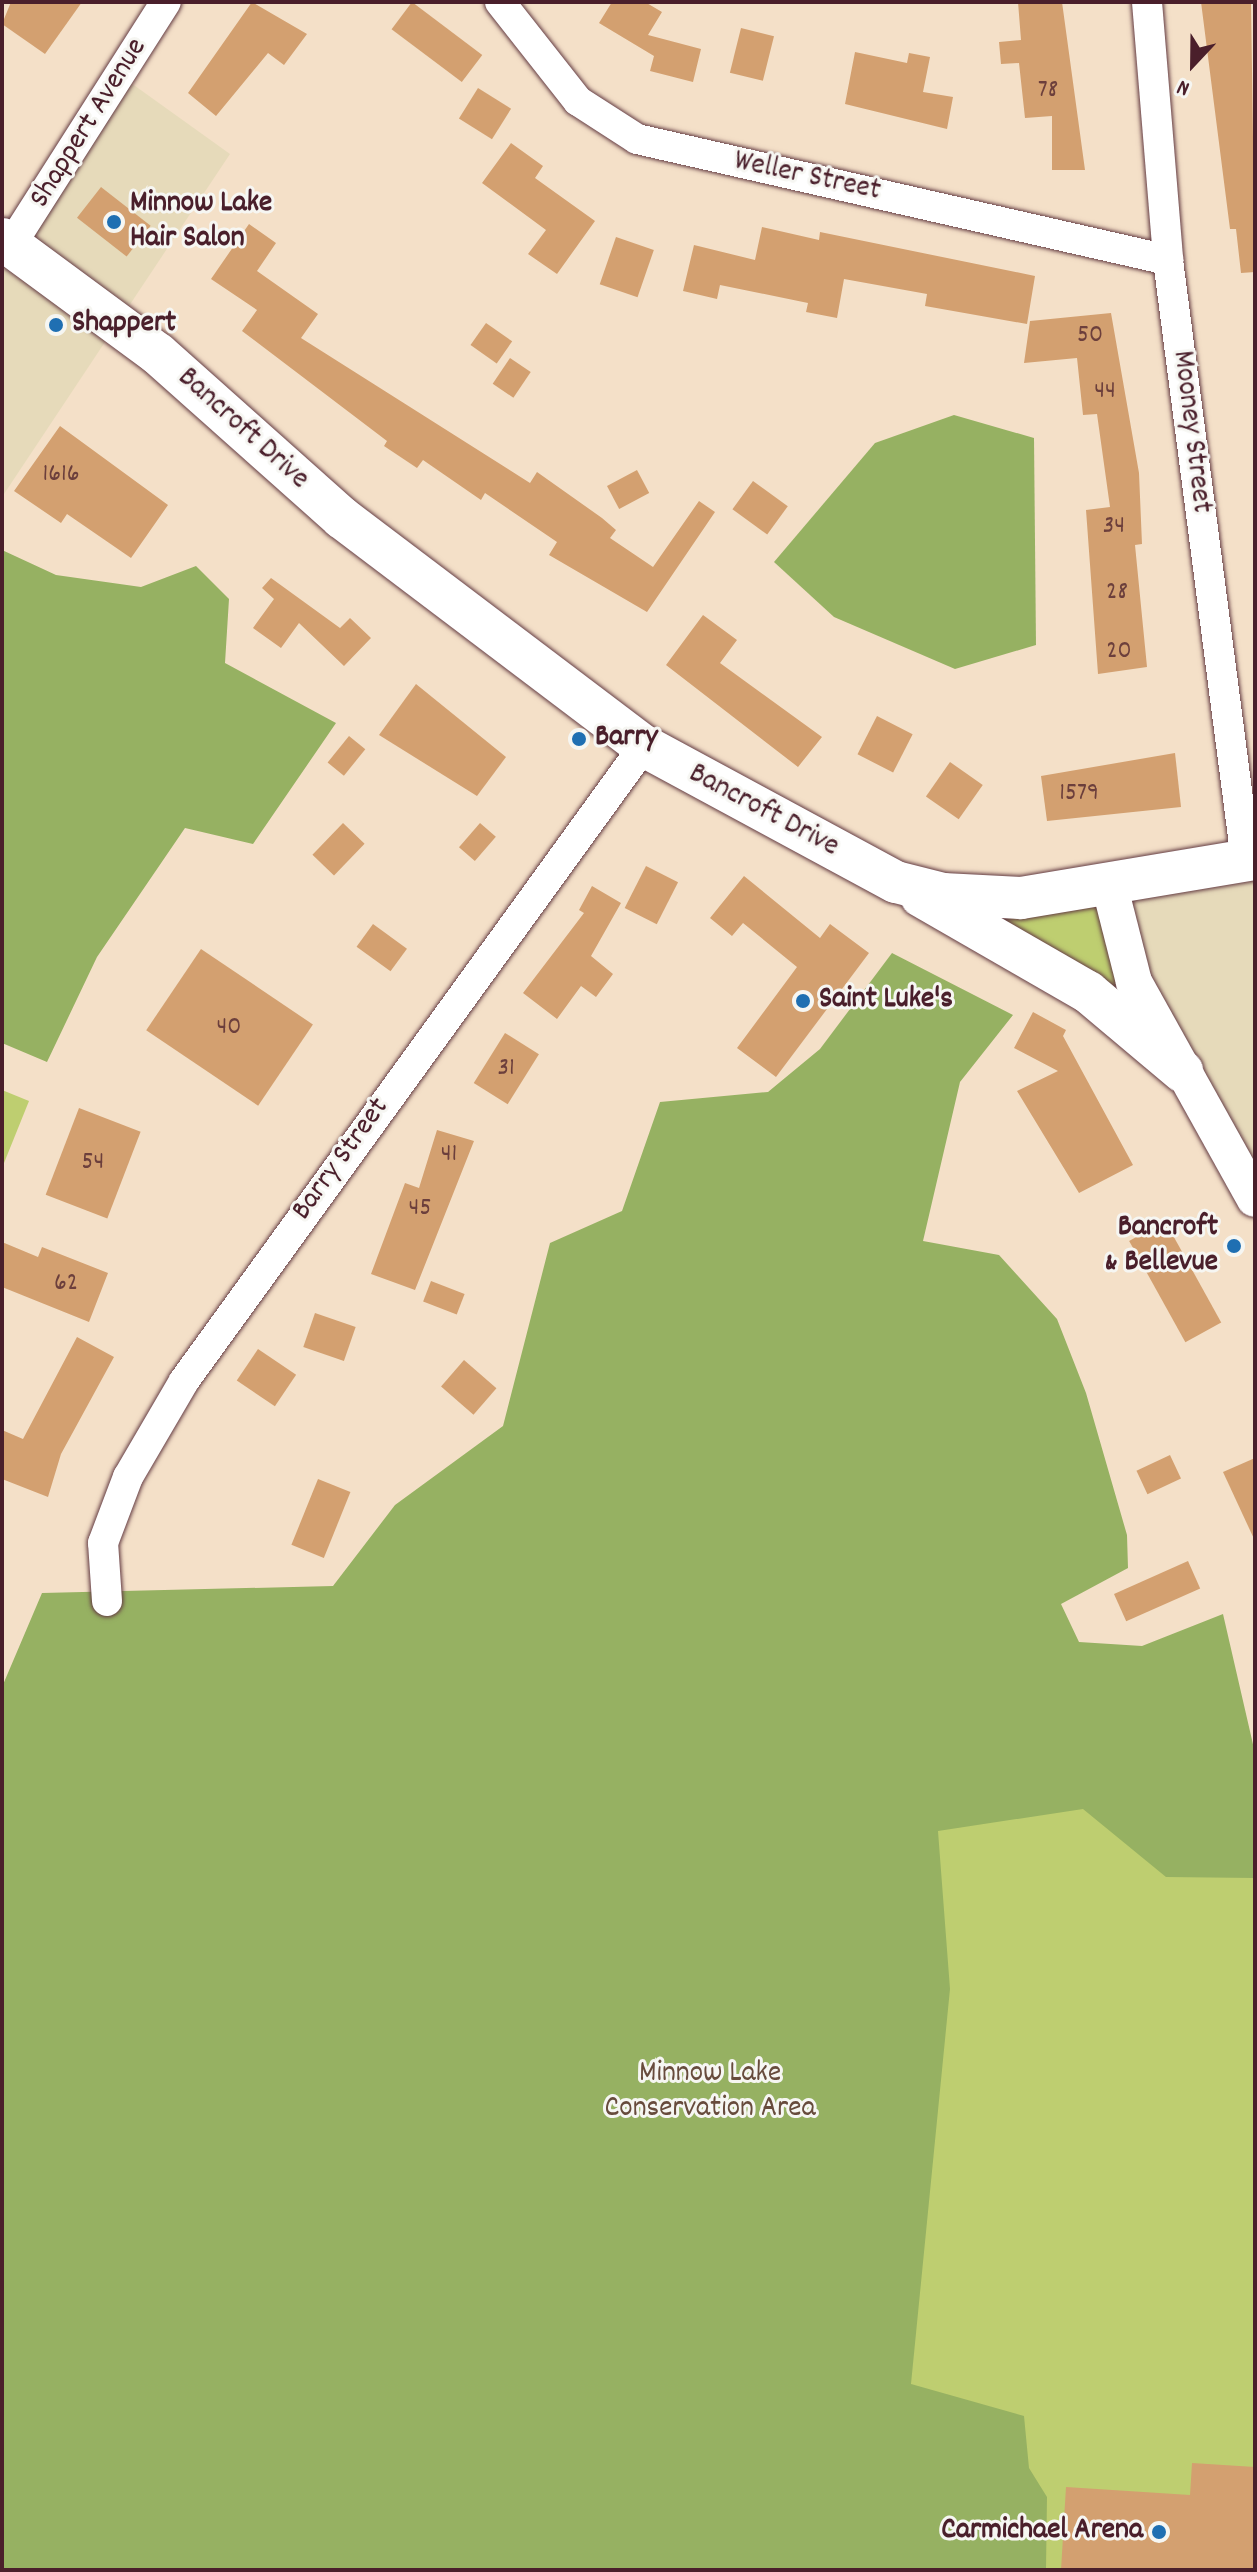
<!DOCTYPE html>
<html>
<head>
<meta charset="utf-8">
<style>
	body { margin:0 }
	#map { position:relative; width:1257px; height:2572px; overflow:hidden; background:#f4e0c8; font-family:Dekko,sans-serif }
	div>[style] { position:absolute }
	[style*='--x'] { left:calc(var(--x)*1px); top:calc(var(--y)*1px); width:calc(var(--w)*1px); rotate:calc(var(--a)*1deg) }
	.built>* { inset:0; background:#e6daba }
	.green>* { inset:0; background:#bece70 }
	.forest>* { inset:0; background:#96b162 }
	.building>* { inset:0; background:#d3a070; transform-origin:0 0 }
	.roads { filter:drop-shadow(0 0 2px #643c43) drop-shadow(0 0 2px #643c43) }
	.minor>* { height:30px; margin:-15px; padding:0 15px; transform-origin:15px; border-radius:15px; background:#fff }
	.tertiary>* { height:36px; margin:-18px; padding:0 18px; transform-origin:18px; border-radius:18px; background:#fff }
	.secondary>* { height:42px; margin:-21px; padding:0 21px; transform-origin:21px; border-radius:21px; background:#fff }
	.dots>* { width:22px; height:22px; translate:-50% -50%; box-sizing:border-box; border:4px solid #f6f6f2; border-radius:50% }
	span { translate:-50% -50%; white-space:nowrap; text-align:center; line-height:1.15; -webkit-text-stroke:6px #f6f6f2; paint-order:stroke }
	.number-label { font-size:26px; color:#6c3f3c }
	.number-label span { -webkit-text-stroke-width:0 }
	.street-label { font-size:30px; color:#4a1f2b }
	.poi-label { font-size:30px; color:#4a1f2b; font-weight:700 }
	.left { translate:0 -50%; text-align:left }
	.right { translate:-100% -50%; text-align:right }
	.park-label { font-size:30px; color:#674b3c }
	.frame { position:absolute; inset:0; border:4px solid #4a1f2b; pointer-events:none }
	.north { position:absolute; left:1153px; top:24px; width:80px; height:80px; -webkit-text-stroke:6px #f6f6f2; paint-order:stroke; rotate:202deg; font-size:22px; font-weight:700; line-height:32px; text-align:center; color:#4a1f2b }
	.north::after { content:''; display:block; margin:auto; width:28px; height:36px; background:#4a1f2b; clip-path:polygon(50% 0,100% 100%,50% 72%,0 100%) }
</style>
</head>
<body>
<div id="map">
	<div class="built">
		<i style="clip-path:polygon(124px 78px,230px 154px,2px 497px,2px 241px)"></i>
		<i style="clip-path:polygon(1255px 862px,1255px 1203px,1107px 886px)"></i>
	</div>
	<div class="green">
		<i style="clip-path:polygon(1107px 886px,1181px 1074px,943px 897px)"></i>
		<i style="clip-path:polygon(2px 1090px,29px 1101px,2px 1168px)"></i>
		<i style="clip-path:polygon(451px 1474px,1255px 1792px,1255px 2570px,2px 2570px)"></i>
	</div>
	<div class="forest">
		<i style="clip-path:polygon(954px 415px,1034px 438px,1036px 645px,955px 669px,834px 617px,774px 562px,875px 443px)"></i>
		<i style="clip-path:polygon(2px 550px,56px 575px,141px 587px,196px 566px,229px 599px,225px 663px,336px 723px,253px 844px,185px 828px,97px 957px,47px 1062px,2px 1043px)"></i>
		<i style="clip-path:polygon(892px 953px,1013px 1015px,960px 1082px,923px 1241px,999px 1255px,1057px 1319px,1086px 1393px,1127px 1535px,1128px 1568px,1061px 1604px,1079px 1642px,1142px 1646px,1223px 1614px,1255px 1753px,1255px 1878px,1166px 1877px,1083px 1809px,938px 1831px,950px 1989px,911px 2384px,1024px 2416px,1029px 2468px,1047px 2497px,1046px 2570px,2px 2570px,2px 1687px,42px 1593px,333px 1586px,395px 1505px,503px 1426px,550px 1243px,622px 1211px,660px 1102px,768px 1092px,820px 1049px)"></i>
	</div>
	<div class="building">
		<i style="clip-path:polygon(11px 2px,82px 2px,45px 54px,2px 24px)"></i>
		<i style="clip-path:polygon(252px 2px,307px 34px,284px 65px,268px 53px,216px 116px,188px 93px)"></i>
		<i style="left:412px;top:2px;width:88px;height:34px;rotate:37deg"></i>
		<i style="clip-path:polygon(612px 2px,645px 2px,662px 12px,648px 35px,701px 49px,693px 82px,650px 71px,654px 56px,599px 23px)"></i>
		<i style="clip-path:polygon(1018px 2px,1062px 2px,1085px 170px,1052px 170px,1052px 116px,1025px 118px,1019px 63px,1001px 64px,999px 42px,1021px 40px)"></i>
		<i style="clip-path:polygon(1201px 2px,1251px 2px,1255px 272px,1241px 273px,1236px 229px,1230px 229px)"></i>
		<i style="left:741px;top:28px;width:34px;height:46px;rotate:14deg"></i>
		<i style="clip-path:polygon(855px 52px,907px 63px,909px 53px,930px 57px,923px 92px,953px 97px,947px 129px,845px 104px)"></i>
		<i style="left:478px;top:88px;width:39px;height:36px;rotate:32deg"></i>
		<i style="clip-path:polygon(511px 143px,543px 166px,535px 178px,595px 221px,557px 274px,528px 254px,546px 230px,482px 183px)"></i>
		<i style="left:101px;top:187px;width:63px;height:39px;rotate:38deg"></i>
		<i style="clip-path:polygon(249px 224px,276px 243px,257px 271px,318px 314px,301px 338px,530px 483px,537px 472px,602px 518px,616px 530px,610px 538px,653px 567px,699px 501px,715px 512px,647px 612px,549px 555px,557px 542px,485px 493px,481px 500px,423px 460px,417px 468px,384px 446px,387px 441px,242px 331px,257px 310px,211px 279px)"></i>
		<i style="clip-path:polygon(762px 227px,819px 240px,820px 232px,1035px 276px,1027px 324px,925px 306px,927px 294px,844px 279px,837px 318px,806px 312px,808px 303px,720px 285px,717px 299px,683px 291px,694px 245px,755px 260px)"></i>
		<i style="left:616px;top:237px;width:40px;height:50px;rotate:19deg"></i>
		<i style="clip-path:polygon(1111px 313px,1139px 473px,1142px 544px,1135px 545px,1147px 667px,1098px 674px,1086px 510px,1110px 507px,1097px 414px,1083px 415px,1077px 358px,1024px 363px,1030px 321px)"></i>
		<i style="left:486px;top:323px;width:32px;height:27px;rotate:35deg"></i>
		<i style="left:510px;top:358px;width:25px;height:31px;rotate:34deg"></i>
		<i style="clip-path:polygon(60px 426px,168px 505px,131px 558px,67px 514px,61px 523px,14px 491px)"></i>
		<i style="left:637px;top:470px;width:26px;height:34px;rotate:62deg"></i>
		<i style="left:753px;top:481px;width:43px;height:35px;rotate:36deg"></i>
		<i style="clip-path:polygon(271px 578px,340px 628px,350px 618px,371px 638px,344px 666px,299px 623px,281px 648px,253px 628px,274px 599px,262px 588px)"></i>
		<i style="clip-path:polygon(703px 615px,737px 640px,720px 663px,822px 737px,798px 767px,666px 665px)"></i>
		<i style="clip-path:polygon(416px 684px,506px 757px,477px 796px,379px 735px)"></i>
		<i style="left:877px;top:716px;width:40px;height:43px;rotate:27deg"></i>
		<i style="left:349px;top:736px;width:21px;height:34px;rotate:39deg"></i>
		<i style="clip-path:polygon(1175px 753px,1181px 807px,1047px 821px,1041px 776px)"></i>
		<i style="left:950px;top:762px;width:40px;height:42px;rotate:35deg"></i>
		<i style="left:343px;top:823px;width:30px;height:44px;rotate:44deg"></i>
		<i style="left:480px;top:823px;width:21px;height:32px;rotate:41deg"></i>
		<i style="left:646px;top:866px;width:36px;height:47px;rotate:27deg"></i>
		<i style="clip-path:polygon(744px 876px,820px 938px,830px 924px,869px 953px,776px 1077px,737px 1048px,797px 967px,743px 923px,732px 936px,710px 918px)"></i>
		<i style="clip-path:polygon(592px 886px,621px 903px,591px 956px,613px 974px,596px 997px,581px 986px,557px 1019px,523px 993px,584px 913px,579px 910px)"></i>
		<i style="left:373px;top:924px;width:42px;height:28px;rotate:36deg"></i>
		<i style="left:201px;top:949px;width:135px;height:98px;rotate:34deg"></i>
		<i style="clip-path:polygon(1033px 1012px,1066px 1030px,1063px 1036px,1133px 1165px,1079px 1193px,1017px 1091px,1058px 1071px,1014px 1048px)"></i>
		<i style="left:505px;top:1033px;width:40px;height:59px;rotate:32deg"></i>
		<i style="left:79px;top:1108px;width:66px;height:93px;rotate:21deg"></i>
		<i style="clip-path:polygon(437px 1130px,474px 1141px,415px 1290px,371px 1274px,405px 1183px,419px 1188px)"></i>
		<i style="left:1165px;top:1221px;width:116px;height:41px;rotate:61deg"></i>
		<i style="clip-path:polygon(2px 1242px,38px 1257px,42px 1247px,108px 1273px,89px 1322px,2px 1287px)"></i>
		<i style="left:431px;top:1281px;width:36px;height:22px;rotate:21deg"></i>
		<i style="left:315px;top:1313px;width:43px;height:36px;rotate:19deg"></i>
		<i style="clip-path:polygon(77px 1337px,114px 1357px,61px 1454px,48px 1497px,2px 1479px,2px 1430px,23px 1439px)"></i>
		<i style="left:258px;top:1349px;width:46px;height:38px;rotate:34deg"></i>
		<i style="left:464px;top:1360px;width:43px;height:35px;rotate:41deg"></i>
		<i style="left:1170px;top:1455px;width:26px;height:37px;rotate:65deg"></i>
		<i style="clip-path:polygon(1255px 1458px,1255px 1541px,1223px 1472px)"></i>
		<i style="left:318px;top:1479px;width:35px;height:71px;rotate:22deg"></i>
		<i style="left:1188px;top:1561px;width:30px;height:81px;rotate:66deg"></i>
		<i style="clip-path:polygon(1192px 2463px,1255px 2467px,1255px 2570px,1061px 2570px,1066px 2487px,1190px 2495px)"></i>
	</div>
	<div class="roads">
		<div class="minor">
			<i style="--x:500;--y:2;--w:126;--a:51.8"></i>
			<i style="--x:578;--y:101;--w:70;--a:32.8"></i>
			<i style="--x:637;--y:139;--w:545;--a:12.84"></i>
			<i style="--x:1147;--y:2;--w:259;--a:85.3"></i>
			<i style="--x:1168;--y:260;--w:605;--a:82.59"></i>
			<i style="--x:11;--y:245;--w:288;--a:-57.5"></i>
			<i style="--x:107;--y:1601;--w:58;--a:-93.9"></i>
			<i style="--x:103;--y:1543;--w:71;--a:-69.3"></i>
			<i style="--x:128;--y:1477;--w:111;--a:-59.7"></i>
			<i style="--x:184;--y:1381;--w:784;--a:-54.08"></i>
		</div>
		<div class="tertiary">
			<i style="--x:1109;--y:884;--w:101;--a:75.7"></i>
			<i style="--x:1134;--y:982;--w:248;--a:60.9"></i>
		</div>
		<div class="secondary">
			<i style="--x:2;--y:239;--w:194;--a:36.4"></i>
			<i style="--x:158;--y:354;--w:246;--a:41.7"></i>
			<i style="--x:342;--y:518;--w:378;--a:37.1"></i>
			<i style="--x:644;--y:746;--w:286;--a:28.4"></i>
			<i style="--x:896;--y:882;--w:49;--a:14.3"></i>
			<i style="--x:943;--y:894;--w:78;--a:2.9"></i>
			<i style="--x:1021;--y:898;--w:237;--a:-9.5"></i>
			<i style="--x:921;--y:896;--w:193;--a:29.9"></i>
			<i style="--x:1088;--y:992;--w:123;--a:40"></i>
		</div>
	</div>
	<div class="dots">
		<i style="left:114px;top:222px;background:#1f6fb2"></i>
		<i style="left:56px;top:325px;background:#1f6fb2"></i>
		<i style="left:579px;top:739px;background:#1f6fb2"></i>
		<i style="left:803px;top:1001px;background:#1f6fb2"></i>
		<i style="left:1234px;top:1246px;background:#1f6fb2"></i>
		<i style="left:1159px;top:2532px;background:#1f6fb2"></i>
	</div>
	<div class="number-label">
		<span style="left:1048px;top:91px">78</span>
		<span style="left:1090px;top:336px">50</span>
		<span style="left:1105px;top:392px">44</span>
		<span style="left:61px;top:475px">1616</span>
		<span style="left:1114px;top:527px">34</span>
		<span style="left:1117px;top:593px">28</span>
		<span style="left:1119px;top:652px">20</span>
		<span style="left:1079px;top:794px">1579</span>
		<span style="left:229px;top:1028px">40</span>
		<span style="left:506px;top:1069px">31</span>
		<span style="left:449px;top:1155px">41</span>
		<span style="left:93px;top:1163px">54</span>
		<span style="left:420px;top:1209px">45</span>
		<span style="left:66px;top:1284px">62</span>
	</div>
	<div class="street-label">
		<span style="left:90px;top:124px;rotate:-58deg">Shappert Avenue</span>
		<span style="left:807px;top:178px;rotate:12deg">Weller Street</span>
		<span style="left:242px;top:430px;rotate:42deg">Bancroft Drive</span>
		<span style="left:1190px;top:432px;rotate:83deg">Mooney Street</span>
		<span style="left:763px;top:812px;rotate:28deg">Bancroft Drive</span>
		<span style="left:342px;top:1160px;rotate:-54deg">Barry Street</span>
	</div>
	<div class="poi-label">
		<span class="left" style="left:130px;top:222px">Minnow Lake<br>Hair Salon</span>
		<span class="left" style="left:72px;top:325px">Shappert</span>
		<span class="left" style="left:595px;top:739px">Barry</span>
		<span class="left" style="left:819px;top:1001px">Saint Luke's</span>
		<span class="right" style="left:1218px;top:1246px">Bancroft<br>&amp; Bellevue</span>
		<span class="right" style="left:1143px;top:2532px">Carmichael Arena</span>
	</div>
	<div class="park-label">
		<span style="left:710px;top:2092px">Minnow Lake<br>Conservation Area</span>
	</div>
	<div class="frame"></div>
	<div class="north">N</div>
</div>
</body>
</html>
